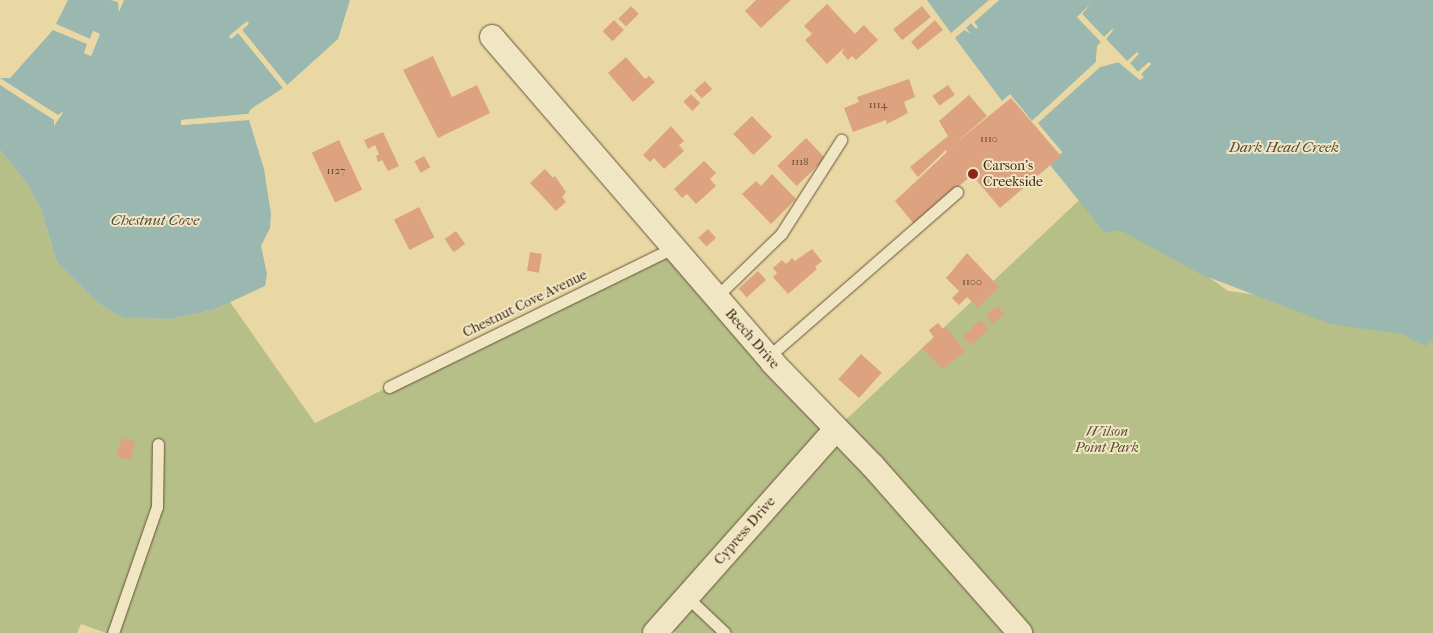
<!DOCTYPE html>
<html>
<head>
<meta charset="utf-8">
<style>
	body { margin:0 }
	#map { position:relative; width:1433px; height:633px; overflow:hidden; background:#e9d8a4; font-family:"IM FELL French Canon",serif }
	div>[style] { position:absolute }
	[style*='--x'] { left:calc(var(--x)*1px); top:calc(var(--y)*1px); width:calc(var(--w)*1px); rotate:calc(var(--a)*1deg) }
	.green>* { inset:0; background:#b5bf87 }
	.water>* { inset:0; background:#9ab8af }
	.pier>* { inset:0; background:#e9d8a4 }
	.building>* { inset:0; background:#dda381; transform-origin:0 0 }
	.roads { filter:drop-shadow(0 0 1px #66533a) drop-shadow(0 0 1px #66533a) }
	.lane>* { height:11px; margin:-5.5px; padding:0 5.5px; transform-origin:5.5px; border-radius:5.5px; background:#f1e6c4 }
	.street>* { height:24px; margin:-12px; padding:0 12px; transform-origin:12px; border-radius:12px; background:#f1e6c4 }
	.dots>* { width:14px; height:14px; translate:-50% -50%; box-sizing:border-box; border:2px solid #f1e6c4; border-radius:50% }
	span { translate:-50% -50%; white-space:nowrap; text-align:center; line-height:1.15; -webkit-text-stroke:4px #f1e6c4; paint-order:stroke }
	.number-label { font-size:11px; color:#644632 }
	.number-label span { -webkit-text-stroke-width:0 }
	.poi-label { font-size:14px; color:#3b2717 }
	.left { translate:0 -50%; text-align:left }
	.street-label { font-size:14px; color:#3b2717 }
	.park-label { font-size:14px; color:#5a4d33; font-style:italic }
	.water-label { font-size:15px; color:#534b3d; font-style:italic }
</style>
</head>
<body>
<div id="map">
	<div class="green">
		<i style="clip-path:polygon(0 150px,28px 185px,41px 209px,57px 263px,101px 305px,123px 318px,171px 319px,213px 310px,230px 302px,315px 423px,673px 248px,835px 430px,1090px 190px,1228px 291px,1433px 318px,1433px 633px,676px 633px,665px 623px,655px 633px,106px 633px,81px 624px,77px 633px,0 633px)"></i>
	</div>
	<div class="water">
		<i style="clip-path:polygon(68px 0,110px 0,118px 2px,119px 12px,124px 0,350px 0,338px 39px,287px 85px,242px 30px,247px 22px,229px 37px,238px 33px,283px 88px,251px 109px,248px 114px,181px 120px,181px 125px,249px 120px,264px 169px,271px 214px,270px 228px,261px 246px,267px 274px,265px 286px,213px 310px,171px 319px,123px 318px,101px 305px,57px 263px,41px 209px,28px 185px,0 150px,0 78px,10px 78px,53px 30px,88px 44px,84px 53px,91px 56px,100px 34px,93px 31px,90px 39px,56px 24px)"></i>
		<i style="clip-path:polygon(927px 0,989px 0,951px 33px)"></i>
		<i style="clip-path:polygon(999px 0,1433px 0,1433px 339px,1425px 346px,1402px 334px,1331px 324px,1200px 274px,1124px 232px,1117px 230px,1105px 233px,1050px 165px,1062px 152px,1037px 123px,1100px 67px,1118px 62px,1140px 80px,1141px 74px,1151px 64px,1149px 62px,1138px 72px,1130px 63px,1137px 52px,1127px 62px,1106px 39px,1115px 28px,1104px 37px,1082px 14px,1090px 5px,1077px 17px,1101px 42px,1097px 47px,1096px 62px,1032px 121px,1010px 94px,1002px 101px,955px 38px,964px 30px,970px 33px,966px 28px,971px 23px,976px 28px,974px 22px)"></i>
	</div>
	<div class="pier">
		<i style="clip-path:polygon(995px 0,999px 0,974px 22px,978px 27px,976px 29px,971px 23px,966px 28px,970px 33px,964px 30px,955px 38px)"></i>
		<i style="clip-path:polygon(evenodd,1090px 5px,1082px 14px,1104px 37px,1114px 27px,1106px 39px,1127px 61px,1137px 52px,1139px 54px,1130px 63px,1138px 72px,1149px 62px,1151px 64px,1141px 74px,1144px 77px,1140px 80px,1119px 62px,1100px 67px,1038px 123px,1062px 152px,1060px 154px,1032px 121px,1096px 62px,1097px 46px,1101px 42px,1077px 17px,1090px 5px,1081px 17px,1123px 61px,1098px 65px,1040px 118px,1098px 63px,1104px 41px,1081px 17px)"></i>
		<i style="clip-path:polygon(247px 21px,249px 24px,242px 30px,287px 85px,283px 88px,238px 33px,231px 39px,229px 36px)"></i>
		<i style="clip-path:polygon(56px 24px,90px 39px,93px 31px,100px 34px,91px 56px,84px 53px,87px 44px,53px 30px,89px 42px,90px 53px,97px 35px,89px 41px)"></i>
		<i style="clip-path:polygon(0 78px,58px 115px,64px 111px,54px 126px,54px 120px,0 85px)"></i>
		<i style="clip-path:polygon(248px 114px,249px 117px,183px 123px,249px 120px,181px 125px,181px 120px)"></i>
	</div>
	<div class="building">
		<i style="clip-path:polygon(756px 0,791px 0,761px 28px,745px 11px)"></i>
		<i style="clip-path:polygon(827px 4px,855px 34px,864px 25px,878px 40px,856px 60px,852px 56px,848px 60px,842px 53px,844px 48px,827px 64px,805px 40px,812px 34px,804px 26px)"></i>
		<i style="left:631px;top:6px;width:11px;height:18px;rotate:45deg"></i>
		<i style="left:922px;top:6px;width:14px;height:37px;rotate:51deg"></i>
		<i style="left:614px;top:20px;width:14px;height:16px;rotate:45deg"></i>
		<i style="clip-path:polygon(935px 20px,943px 30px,918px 50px,911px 42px)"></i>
		<i style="clip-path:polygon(433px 56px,452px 97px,477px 85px,490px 113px,438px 138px,403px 70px)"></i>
		<i style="clip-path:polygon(626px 57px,645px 79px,649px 76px,655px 82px,633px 102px,608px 73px)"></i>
		<i style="clip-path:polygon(909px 79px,915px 97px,904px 102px,908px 113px,887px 124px,886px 120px,853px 132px,844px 108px,859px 102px,857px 97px)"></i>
		<i style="left:705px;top:81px;width:11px;height:14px;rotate:49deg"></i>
		<i style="left:948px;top:85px;width:12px;height:19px;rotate:55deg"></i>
		<i style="left:691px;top:94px;width:13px;height:11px;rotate:45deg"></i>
		<i style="clip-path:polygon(969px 95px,987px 116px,952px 146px,1011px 98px,1061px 156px,1000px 208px,972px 175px,914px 224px,895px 201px,947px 152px,946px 150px,918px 177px,910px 167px,948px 136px,939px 121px)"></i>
		<i style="left:752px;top:116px;width:29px;height:26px;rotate:46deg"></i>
		<i style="clip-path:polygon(671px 126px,684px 141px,679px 145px,684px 151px,664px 169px,654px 158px,650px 162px,643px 155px)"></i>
		<i style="clip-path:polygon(383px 132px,399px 166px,388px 171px,382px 160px,378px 162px,376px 156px,379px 154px,375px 145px,368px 149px,364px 140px)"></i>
		<i style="left:806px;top:138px;width:28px;height:40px;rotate:46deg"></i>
		<i style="left:339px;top:140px;width:55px;height:30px;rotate:65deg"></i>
		<i style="left:424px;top:156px;width:13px;height:11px;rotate:61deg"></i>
		<i style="clip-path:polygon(704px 161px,716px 173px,710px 179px,716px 186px,696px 204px,687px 194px,682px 198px,674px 189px)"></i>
		<i style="clip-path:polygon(545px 169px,553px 178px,555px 176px,566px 192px,562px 197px,566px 202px,556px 211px,530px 183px)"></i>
		<i style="clip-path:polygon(772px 174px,796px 199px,771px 224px,742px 194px,756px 181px,761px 186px)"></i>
		<i style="left:419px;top:207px;width:34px;height:28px;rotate:63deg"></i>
		<i style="left:708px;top:229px;width:12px;height:13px;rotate:48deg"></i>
		<i style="left:456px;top:231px;width:16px;height:14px;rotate:55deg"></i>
		<i style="clip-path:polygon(812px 249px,822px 261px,815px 267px,817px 269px,788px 294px,773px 277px,777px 273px,773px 268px,782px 260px,786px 264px,792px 258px,795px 261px)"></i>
		<i style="left:530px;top:252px;width:12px;height:19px;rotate:9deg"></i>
		<i style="clip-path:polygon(967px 253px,999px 287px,978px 308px,967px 297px,959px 305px,952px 298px,959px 291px,946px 278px)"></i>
		<i style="left:758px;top:271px;width:12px;height:26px;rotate:48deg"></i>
		<i style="left:998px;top:306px;width:11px;height:15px;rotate:56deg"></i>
		<i style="left:981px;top:320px;width:12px;height:25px;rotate:48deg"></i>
		<i style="clip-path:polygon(938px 323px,943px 329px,946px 327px,965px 351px,943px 369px,922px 348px,934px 338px,929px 330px)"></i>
		<i style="left:861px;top:354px;width:28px;height:34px;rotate:42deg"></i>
		<i style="left:122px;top:438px;width:14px;height:19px;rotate:17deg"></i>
	</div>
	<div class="roads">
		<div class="lane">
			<i style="--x:716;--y:297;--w:91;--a:-44.1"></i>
			<i style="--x:781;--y:234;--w:112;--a:-57.4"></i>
			<i style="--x:768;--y:357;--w:251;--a:-41.1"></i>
			<i style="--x:389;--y:387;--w:316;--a:-26.1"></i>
			<i style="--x:687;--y:597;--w:52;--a:43.5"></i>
			<i style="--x:113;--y:633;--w:133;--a:-70.8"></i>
			<i style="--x:157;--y:507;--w:63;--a:-89.1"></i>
		</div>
		<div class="street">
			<i style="--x:492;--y:37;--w:430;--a:49.2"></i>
			<i style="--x:773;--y:363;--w:142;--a:45.9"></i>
			<i style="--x:872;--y:465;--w:224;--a:48.6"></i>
			<i style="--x:655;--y:633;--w:271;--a:-48.4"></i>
		</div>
	</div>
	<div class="dots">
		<i style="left:973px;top:174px;background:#8f2418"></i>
	</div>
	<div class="number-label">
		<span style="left:878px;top:105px">1114</span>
		<span style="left:989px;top:139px">1110</span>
		<span style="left:800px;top:162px">1118</span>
		<span style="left:336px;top:171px">1127</span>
		<span style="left:972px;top:282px">1100</span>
	</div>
	<div class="poi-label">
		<span class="left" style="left:983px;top:174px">Carson's<br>Creekside</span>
	</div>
	<div class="street-label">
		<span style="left:525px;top:304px;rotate:-26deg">Chestnut Cove Avenue</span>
		<span style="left:752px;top:339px;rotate:49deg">Beech Drive</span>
		<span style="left:745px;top:531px;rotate:-49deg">Cypress Drive</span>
	</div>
	<div class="park-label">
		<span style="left:1107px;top:440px">Wilson<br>Point Park</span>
	</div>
	<div class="water-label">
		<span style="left:1284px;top:148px">Dark Head Creek</span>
		<span style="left:155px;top:221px">Chestnut Cove</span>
	</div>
</div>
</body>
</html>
